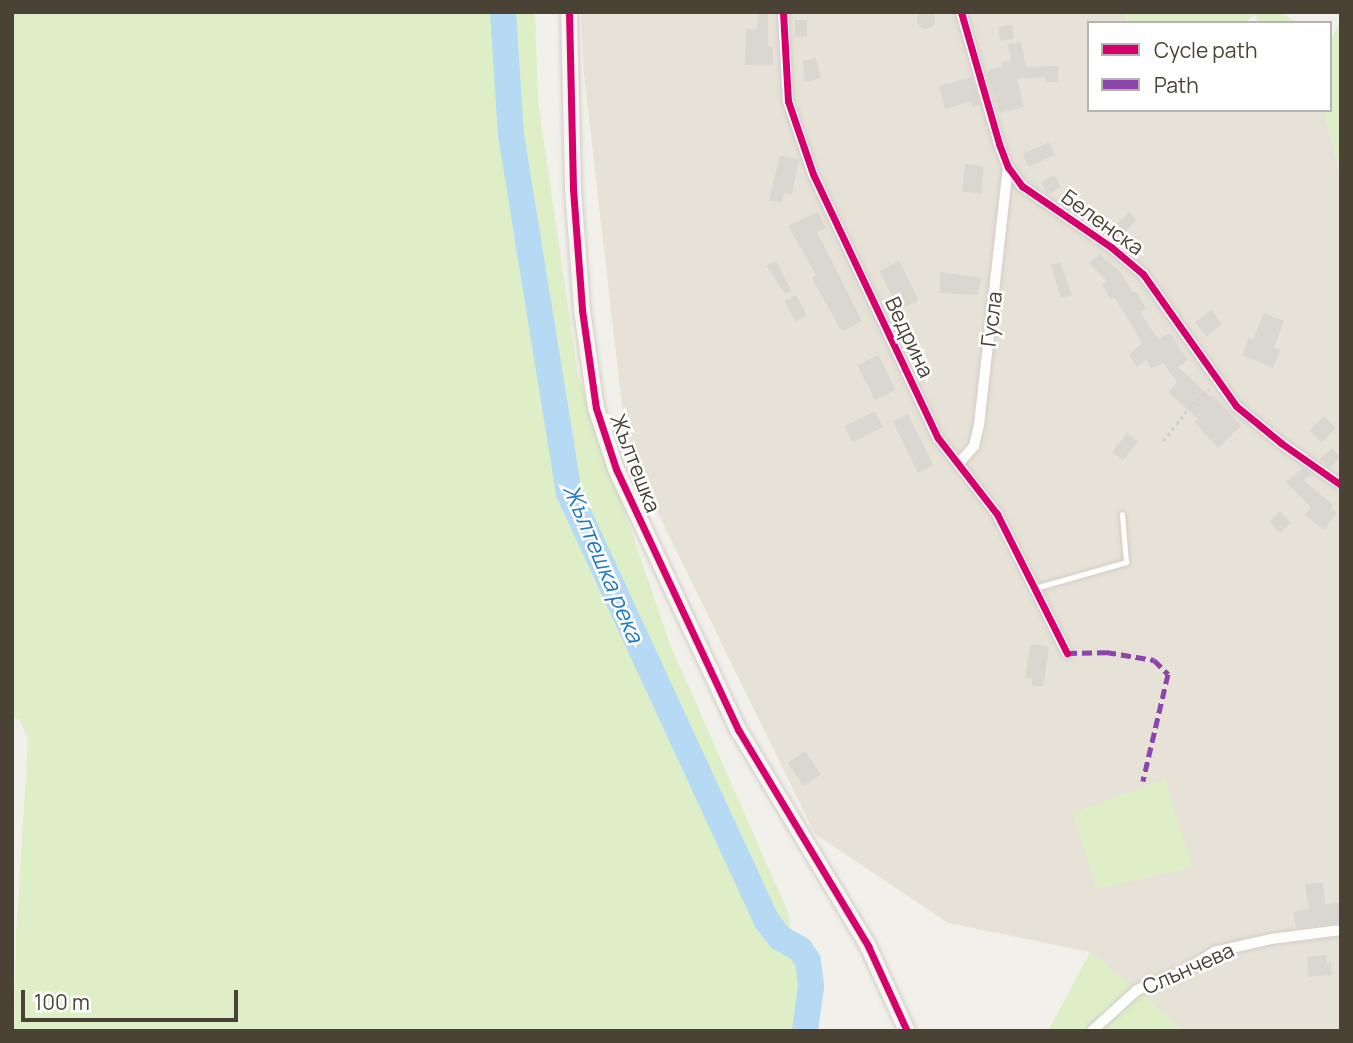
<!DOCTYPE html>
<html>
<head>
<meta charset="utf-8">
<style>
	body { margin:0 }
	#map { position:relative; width:1353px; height:1043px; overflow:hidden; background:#f2f0ea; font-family:Manrope,sans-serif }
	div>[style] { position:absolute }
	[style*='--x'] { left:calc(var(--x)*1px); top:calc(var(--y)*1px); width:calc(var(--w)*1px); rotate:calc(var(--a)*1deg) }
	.residential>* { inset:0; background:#e7e2d7 }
	.green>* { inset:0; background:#deefc8 }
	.river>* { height:26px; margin:-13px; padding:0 13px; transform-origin:13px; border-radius:13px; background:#b6daf4 }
	.building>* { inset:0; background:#dad7d1; transform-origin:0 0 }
	.round { border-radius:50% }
	.path>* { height:2.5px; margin-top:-1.25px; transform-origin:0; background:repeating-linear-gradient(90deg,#d2d0ca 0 3.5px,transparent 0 7px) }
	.roads { filter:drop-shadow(0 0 2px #d0cec8) drop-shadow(0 0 2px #d0cec8) }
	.lane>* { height:5px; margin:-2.5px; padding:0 2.5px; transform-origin:2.5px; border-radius:2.5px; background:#fdfdfc }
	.street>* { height:10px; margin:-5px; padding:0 5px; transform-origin:5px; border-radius:5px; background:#fdfdfc }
	.secondary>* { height:16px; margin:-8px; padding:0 8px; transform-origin:8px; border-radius:8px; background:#f7f5ef }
	.quiet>* { height:5px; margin-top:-2.5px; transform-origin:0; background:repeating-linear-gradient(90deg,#8e44ad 0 10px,transparent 0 15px) }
	.cycleway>* { height:7px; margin:-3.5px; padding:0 3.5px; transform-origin:3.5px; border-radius:3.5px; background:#d6006c }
	span { translate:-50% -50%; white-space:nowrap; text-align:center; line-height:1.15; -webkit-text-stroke:5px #fff; paint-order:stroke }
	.street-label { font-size:21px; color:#4a4235 }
	.water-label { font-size:23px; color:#217ac3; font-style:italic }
	.frame { position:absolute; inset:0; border:14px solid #4a4235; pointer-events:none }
	.legend { position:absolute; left:1087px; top:21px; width:245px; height:91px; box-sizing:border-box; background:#fff; border:2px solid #b7b3ae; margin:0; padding:9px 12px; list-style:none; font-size:21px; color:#4a4235 }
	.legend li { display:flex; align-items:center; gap:14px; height:35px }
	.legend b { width:35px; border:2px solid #b7b3ae }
	.scale { position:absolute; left:21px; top:990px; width:217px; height:32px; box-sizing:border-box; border:4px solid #4a4235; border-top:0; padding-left:9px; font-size:21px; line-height:24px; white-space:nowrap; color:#4a4235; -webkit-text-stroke:5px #fff; paint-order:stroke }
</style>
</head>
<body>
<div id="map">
	<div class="residential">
		<i style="clip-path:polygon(581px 12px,1125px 12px,1125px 23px,1089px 23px,1089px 110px,1324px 110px,1341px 178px,1341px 1031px,1186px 1031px,1090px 952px,948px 923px,815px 834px,627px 450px,584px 74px)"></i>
	</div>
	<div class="green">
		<i style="clip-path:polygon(12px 12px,535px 12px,538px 101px,578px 375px,670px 644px,787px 910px,815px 1031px,14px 1031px,16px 935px,28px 739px,19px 719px,12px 719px)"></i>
		<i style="clip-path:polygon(1125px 12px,1280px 12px,1297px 23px,1260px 23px,1255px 15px,1244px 23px,1125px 23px)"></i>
		<i style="clip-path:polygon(1341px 20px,1340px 76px,1341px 178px,1324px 110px,1330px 110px,1330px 43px)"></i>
		<i style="clip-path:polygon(1165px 779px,1192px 867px,1097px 889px,1073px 813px)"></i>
		<i style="clip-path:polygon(1090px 952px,1186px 1031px,1048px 1031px)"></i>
	</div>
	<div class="river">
		<i style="--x:503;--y:12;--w:123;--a:86.3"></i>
		<i style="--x:511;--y:135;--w:363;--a:80.8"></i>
		<i style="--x:569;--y:493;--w:470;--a:65.2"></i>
		<i style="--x:766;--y:920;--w:23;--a:52"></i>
		<i style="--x:780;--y:938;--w:23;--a:29"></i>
		<i style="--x:800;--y:949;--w:14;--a:56"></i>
		<i style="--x:808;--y:961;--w:26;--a:83"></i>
		<i style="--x:811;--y:987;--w:44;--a:97.8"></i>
	</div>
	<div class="building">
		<i class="round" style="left:917px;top:11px;width:18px;height:18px"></i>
		<i style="clip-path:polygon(758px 12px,768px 12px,768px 46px,773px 47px,773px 65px,745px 65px,746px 29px,757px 29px)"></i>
		<i style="left:795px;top:20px;width:12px;height:17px"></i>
		<i style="left:1012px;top:25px;width:14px;height:14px;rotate:82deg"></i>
		<i style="clip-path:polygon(1021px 42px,1026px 67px,1058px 66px,1058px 82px,1046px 82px,1044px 77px,1017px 79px,1024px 107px,1000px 113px,987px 73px,990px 69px,1003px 67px,1002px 62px,1011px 61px,1008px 44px)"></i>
		<i style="clip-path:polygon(816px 58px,821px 78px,805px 82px,803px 61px)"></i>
		<i style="clip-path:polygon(972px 77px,980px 105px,972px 107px,971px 101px,945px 109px,939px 86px)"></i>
		<i style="left:1049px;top:142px;width:14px;height:29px;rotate:65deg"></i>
		<i style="clip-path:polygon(780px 155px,799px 160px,792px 194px,784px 193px,782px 202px,769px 200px)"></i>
		<i style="left:965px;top:164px;width:19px;height:28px;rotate:6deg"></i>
		<i style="left:1054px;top:175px;width:14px;height:15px;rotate:60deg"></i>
		<i style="clip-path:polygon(818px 212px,826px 228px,817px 232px,862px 321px,846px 330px,841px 330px,815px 284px,812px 278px,816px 275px,788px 226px)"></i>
		<i style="left:1129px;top:212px;width:11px;height:30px;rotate:45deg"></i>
		<i style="clip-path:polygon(1100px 254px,1121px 273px,1133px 293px,1136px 291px,1146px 308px,1140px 312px,1158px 339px,1170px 333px,1188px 360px,1178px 367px,1211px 397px,1213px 395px,1241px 426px,1218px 448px,1194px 422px,1198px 419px,1168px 392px,1177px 382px,1163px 363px,1151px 368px,1146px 360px,1137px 367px,1129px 355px,1142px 343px,1115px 298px,1110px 299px,1102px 284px,1107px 281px,1089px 263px)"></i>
		<i style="clip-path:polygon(776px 261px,791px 290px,785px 294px,766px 266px)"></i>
		<i style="left:899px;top:261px;width:44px;height:22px;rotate:63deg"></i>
		<i style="clip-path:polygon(1060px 262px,1072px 295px,1061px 298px,1051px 265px)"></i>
		<i style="clip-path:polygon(940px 272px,981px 278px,978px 295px,940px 293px)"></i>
		<i style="left:796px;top:295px;width:23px;height:13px;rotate:61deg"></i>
		<i style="left:1211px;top:310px;width:18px;height:20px;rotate:52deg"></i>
		<i style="clip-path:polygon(1264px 313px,1284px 321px,1274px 347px,1281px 350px,1273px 368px,1242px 355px,1249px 338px,1253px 340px)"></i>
		<i style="left:878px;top:355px;width:39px;height:23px;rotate:63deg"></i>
		<i style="left:875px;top:411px;width:18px;height:34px;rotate:63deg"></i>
		<i style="left:908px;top:414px;width:57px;height:17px;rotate:64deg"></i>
		<i style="left:1324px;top:416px;width:17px;height:21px;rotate:45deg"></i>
		<i style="left:1127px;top:433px;width:14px;height:24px;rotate:39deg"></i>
		<i style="left:1332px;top:448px;width:13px;height:16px;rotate:48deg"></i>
		<i style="clip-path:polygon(1303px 468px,1311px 474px,1304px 480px,1333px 505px,1331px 508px,1337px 513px,1324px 530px,1304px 515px,1311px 507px,1286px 482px)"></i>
		<i style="left:1280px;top:511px;width:16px;height:15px;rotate:47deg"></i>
		<i style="clip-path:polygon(1034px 644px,1049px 647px,1043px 687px,1032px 685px,1032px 679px,1025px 678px,1030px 646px)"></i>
		<i style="left:805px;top:751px;width:28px;height:21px;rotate:55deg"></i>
		<i style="clip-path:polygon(1314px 883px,1323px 883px,1325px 904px,1341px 902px,1341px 922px,1296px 928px,1293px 912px,1309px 909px,1305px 884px)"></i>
		<i style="clip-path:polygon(1326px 955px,1327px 963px,1331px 962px,1332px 975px,1309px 977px,1307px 957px)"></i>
	</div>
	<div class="path">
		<i style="--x:1163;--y:441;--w:47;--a:-51.9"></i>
		<i style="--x:1192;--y:404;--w:23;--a:-41"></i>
	</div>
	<div class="roads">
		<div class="lane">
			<i style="--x:1035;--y:588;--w:95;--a:-15.9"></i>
			<i style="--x:1126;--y:562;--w:48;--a:-94.8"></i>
		</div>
		<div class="street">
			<i style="--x:783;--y:12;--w:89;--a:86.8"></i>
			<i style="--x:788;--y:101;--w:77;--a:71.1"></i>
			<i style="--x:813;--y:174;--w:292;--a:64.7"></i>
			<i style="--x:938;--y:438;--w:96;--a:52.2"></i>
			<i style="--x:997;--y:514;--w:156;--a:63.3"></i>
			<i style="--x:961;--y:12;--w:137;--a:73.9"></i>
			<i style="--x:999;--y:144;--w:25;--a:69"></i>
			<i style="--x:1008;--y:167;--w:24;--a:54"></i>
			<i style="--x:1022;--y:186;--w:108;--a:34.4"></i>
			<i style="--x:1111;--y:247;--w:42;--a:40.2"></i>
			<i style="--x:1143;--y:274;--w:161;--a:54.8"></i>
			<i style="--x:1236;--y:406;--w:58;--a:39.4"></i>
			<i style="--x:1281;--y:443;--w:73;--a:35"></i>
			<i style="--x:958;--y:464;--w:24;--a:-48"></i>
			<i style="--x:974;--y:446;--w:22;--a:-77"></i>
			<i style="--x:979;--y:425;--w:260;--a:-83.6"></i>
			<i style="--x:1092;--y:1031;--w:61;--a:-42.3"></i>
			<i style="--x:1137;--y:990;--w:51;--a:-22"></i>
			<i style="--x:1184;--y:971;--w:36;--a:-32"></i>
			<i style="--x:1214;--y:952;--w:58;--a:-12.8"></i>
			<i style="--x:1271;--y:939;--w:71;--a:-7.3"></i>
		</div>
		<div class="secondary">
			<i style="--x:569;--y:12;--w:177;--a:88.7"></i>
			<i style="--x:573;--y:189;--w:121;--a:85.7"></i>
			<i style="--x:582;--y:310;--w:99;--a:81.9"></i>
			<i style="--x:596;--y:408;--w:64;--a:71.8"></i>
			<i style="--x:616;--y:469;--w:289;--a:64.9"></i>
			<i style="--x:739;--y:731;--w:251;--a:59"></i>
			<i style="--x:868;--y:946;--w:94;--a:65.4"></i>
		</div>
	</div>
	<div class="quiet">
		<i style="--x:1067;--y:653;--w:39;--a:-1"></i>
		<i style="--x:1106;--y:652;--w:49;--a:9.5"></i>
		<i style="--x:1154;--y:660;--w:20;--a:45"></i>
		<i style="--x:1168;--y:674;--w:110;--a:103.2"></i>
	</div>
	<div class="cycleway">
		<i style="--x:569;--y:12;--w:177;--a:88.7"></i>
		<i style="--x:573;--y:189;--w:121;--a:85.7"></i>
		<i style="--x:582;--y:310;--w:99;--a:81.9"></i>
		<i style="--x:596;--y:408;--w:64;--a:71.8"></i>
		<i style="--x:616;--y:469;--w:289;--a:64.9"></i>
		<i style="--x:739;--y:731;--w:251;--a:59"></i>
		<i style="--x:868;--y:946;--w:94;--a:65.4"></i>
		<i style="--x:783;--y:12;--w:89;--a:86.8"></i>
		<i style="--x:788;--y:101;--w:77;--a:71.1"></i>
		<i style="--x:813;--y:174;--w:292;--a:64.7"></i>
		<i style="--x:938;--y:438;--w:96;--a:52.2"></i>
		<i style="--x:997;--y:514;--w:156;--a:63.3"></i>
		<i style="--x:961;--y:12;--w:137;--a:73.9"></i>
		<i style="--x:999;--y:144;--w:25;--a:69"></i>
		<i style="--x:1008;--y:167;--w:24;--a:54"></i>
		<i style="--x:1022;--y:186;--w:108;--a:34.4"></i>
		<i style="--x:1111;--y:247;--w:42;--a:40.2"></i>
		<i style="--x:1143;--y:274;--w:161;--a:54.8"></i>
		<i style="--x:1236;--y:406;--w:58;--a:39.4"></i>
		<i style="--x:1281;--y:443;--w:73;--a:35"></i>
	</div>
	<div class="street-label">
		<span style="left:1103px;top:222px;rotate:36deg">Беленска</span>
		<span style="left:991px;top:319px;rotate:-83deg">Гусла</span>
		<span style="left:910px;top:337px;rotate:65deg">Ведрина</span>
		<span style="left:636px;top:463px;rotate:69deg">Жълтешка</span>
		<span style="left:1188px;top:968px;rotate:-24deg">Слънчева</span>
	</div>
	<div class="water-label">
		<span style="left:604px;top:563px;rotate:67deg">Жълтешка река</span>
	</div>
	<div class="frame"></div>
	<ul class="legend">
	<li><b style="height:9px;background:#d6006c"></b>Cycle path</li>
	<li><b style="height:9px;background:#8e44ad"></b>Path</li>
	</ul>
	<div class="scale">100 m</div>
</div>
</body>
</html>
